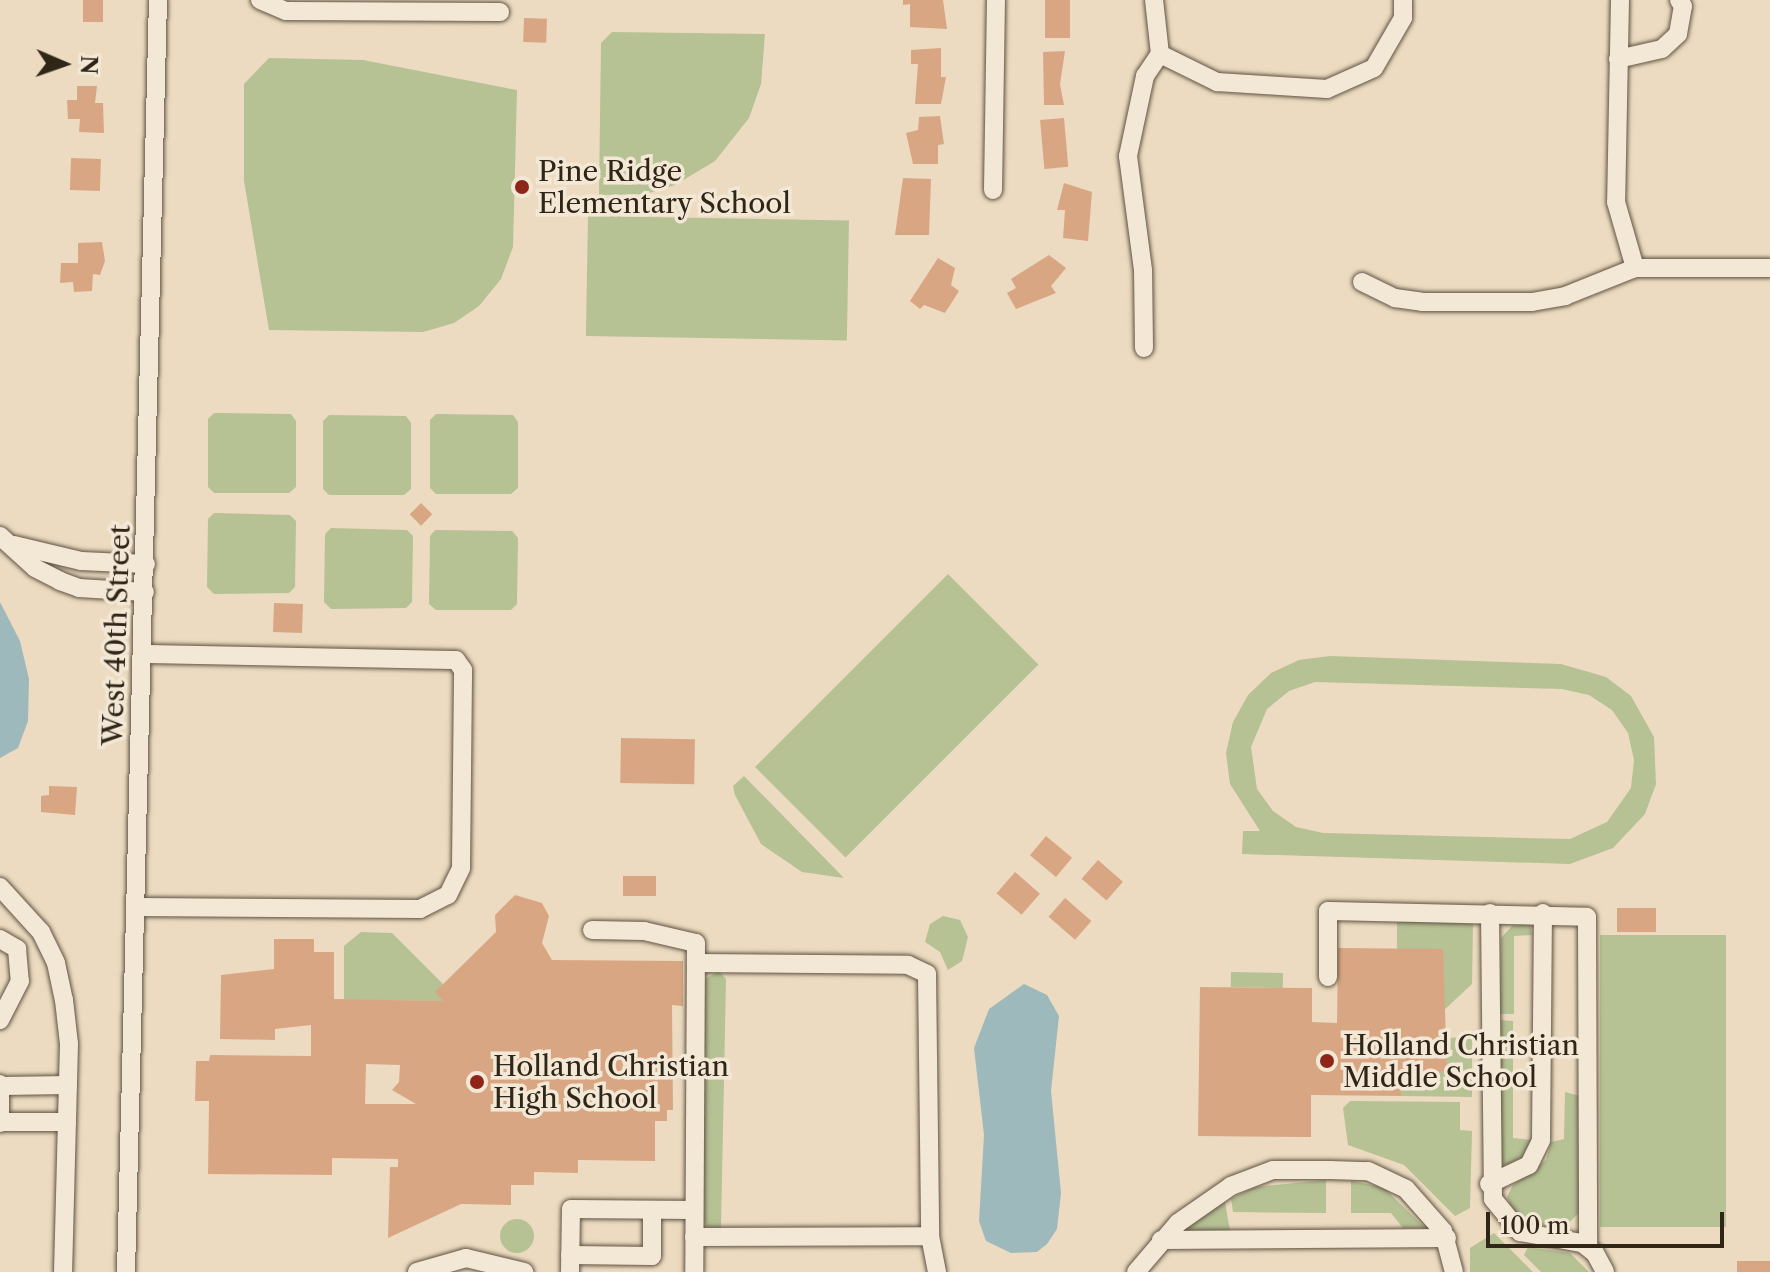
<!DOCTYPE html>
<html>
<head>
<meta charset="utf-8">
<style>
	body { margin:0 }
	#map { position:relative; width:1770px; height:1272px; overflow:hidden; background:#ecdbc0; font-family:"Libre Caslon Text",serif }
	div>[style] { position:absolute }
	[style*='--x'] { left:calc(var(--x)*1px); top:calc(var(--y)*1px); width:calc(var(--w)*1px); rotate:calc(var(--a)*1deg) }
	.green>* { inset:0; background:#b6c194; transform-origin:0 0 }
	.round { border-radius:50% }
	.water>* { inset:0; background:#9db9bc }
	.building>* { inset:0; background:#d9a684; transform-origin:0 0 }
	.roads { filter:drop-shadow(0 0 2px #5f5342) drop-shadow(0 0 2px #5f5342) }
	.minor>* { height:18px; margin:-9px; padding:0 9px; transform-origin:9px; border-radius:9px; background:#f3e8d6 }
	.dots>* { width:22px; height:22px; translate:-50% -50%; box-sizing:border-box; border:4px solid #f3e8d6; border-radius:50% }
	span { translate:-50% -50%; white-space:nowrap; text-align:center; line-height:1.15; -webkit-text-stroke:7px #f3e8d6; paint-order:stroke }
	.poi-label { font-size:28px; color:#302618 }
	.left { translate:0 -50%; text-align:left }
	.street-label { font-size:28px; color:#302618 }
	.north { position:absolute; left:24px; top:24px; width:80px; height:80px; -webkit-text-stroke:6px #f3e8d6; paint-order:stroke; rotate:92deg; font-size:22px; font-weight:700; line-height:32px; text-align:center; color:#302618 }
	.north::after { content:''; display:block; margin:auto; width:28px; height:36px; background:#302618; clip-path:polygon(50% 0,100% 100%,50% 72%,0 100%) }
	.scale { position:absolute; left:1486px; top:1212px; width:238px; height:36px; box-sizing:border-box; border:4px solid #302618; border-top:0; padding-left:10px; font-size:24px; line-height:28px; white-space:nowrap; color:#302618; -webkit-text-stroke:6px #f3e8d6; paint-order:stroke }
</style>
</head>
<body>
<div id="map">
	<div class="green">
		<i style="clip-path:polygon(612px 32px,765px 34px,761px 84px,749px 118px,715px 161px,675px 185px,646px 194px,599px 195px,601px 43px)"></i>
		<i style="clip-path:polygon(269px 58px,363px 60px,517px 90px,513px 247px,501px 279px,479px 306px,454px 323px,423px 332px,269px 330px,244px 181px,244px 84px)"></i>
		<i style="left:588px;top:216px;width:261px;height:120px;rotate:1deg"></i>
		<i style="clip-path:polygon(214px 413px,291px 414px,296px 421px,296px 487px,289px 493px,214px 493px,208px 487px,208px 419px)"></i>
		<i style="clip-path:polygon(436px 414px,513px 415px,518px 422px,518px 488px,511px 494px,436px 494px,430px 488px,430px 420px)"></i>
		<i style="clip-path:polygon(329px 415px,406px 416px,411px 423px,411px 489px,404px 495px,329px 495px,323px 489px,323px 421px)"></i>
		<i style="clip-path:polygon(214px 513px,290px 515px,296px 521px,295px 587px,289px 593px,214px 594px,207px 587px,208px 519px)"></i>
		<i style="clip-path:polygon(331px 528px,407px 530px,413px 536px,412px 602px,406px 608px,331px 609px,324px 602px,325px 534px)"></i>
		<i style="clip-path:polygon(435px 530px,512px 531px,518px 538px,517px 604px,511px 610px,436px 610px,429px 604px,430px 536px)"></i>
		<i style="left:948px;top:574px;width:128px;height:273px;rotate:45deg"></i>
		<i style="clip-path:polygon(evenodd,1330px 656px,1561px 664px,1606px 677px,1631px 696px,1654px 737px,1656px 784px,1645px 814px,1613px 848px,1570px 864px,1242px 854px,1243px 831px,1260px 831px,1230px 784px,1226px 753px,1233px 722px,1248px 695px,1271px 673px,1299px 660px,1330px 656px,1315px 682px,1562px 689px,1589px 695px,1612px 710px,1628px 733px,1634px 760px,1631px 788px,1607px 822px,1570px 839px,1323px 833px,1296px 827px,1273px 811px,1257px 789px,1251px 747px,1267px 709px,1289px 691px,1315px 682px)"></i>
		<i style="clip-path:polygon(744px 776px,844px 878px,802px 872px,761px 844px,735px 795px,733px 786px)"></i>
		<i style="clip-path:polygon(943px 916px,960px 920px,968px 937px,962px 961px,948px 970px,940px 952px,925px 942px,930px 924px)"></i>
		<i style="clip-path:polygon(1397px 920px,1473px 924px,1472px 984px,1442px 1012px,1397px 949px)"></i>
		<i style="clip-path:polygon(1530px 923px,1532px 935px,1514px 936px,1514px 1014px,1500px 1014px,1501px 938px,1513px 925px)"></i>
		<i style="clip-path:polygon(361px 932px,392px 933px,443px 984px,443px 1001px,344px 1000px,344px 946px)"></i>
		<i style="left:1600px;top:935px;width:126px;height:292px"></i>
		<i style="clip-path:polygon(719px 971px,726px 979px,721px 1228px,708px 1228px,703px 1221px,705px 979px)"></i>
		<i style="left:1231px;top:972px;width:52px;height:15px;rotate:1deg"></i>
		<i style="clip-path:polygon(1500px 1020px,1513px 1021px,1513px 1138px,1532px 1140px,1526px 1155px,1508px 1165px,1501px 1163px)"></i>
		<i style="clip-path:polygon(1472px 1037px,1472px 1097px,1402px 1096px,1395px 1071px,1446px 1072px,1447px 1038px)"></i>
		<i style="clip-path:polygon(1565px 1092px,1580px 1096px,1579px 1213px,1564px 1227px,1531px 1224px,1520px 1212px,1514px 1213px,1507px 1197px,1513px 1185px,1546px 1160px,1551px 1142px,1564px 1139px)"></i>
		<i style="clip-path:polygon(1350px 1101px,1460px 1102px,1460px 1130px,1472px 1131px,1470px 1208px,1455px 1216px,1404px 1165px,1348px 1145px,1343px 1108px)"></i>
		<i style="clip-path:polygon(1326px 1180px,1326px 1213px,1233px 1212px,1231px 1199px,1255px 1187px)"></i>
		<i style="clip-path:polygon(1351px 1181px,1383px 1187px,1425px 1228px,1403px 1228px,1391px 1213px,1351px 1213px)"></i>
		<i style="clip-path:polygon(1225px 1202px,1230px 1231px,1186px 1231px,1196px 1220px)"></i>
		<i class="round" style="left:500px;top:1219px;width:34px;height:34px"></i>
		<i style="clip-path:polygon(1494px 1233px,1533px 1272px,1470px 1272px,1470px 1248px)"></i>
		<i style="clip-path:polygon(1528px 1247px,1570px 1253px,1589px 1272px,1541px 1272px,1524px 1255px)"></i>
	</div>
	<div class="water">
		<i style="clip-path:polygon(0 602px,20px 641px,29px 679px,28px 721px,18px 748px,0 758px)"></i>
		<i style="clip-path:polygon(1024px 984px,1047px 995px,1059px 1016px,1051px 1091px,1061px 1193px,1057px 1229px,1047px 1244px,1037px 1252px,1011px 1253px,986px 1241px,979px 1221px,984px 1135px,974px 1048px,989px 1009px)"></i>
	</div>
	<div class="building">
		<i style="left:83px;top:0;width:20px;height:22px"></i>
		<i style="clip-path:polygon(903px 0,943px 0,947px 29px,910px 27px,910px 4px,903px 5px)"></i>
		<i style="left:1045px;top:0;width:25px;height:38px"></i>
		<i style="left:524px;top:18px;width:23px;height:24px;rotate:2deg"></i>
		<i style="clip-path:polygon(941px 48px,941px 77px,946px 77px,941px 104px,915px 104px,918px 64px,911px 64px,911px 50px)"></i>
		<i style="clip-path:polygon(1065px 51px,1060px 84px,1064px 105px,1044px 105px,1043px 52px)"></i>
		<i style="clip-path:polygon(77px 86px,97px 86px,95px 103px,103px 103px,104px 133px,79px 132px,80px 119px,68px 119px,67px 100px,77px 100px)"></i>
		<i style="clip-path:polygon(940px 116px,944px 144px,938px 145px,938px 164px,913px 164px,906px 133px,918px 130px,919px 117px)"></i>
		<i style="left:1064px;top:118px;width:49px;height:24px;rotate:85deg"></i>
		<i style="left:71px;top:158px;width:30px;height:32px;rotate:2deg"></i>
		<i style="clip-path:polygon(903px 178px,931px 179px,929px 235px,895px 235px)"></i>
		<i style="clip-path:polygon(1064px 183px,1092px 192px,1088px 241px,1063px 238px,1065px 210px,1057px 210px)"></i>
		<i style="clip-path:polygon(102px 242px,105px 261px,100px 275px,93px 274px,92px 291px,74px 292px,73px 282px,60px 283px,61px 263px,78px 263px,78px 243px)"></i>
		<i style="clip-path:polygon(1049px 255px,1066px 268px,1051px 286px,1056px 293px,1016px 309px,1007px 293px,1016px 288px,1011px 279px)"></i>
		<i style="clip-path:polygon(938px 258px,955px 268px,951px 285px,959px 291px,945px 313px,924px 305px,920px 309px,910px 301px)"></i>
		<i style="left:421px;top:503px;width:16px;height:16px;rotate:45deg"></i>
		<i style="left:274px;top:603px;width:29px;height:29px;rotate:2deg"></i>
		<i style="left:621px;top:738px;width:74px;height:45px;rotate:1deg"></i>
		<i style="clip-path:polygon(49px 786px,77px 787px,75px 815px,41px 812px,41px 796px,49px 795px)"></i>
		<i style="left:1046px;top:836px;width:34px;height:25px;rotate:40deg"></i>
		<i style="left:1098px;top:860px;width:33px;height:25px;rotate:41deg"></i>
		<i style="left:1015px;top:872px;width:33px;height:28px;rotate:41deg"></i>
		<i style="left:623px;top:876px;width:33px;height:20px"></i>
		<i style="clip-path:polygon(evenodd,515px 895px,542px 903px,549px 916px,542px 943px,552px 960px,683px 961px,683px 1006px,672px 1005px,673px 1110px,667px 1110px,667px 1121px,655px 1121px,655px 1161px,578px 1160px,578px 1173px,534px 1172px,534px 1185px,511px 1185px,511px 1205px,461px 1204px,388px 1238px,390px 1167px,398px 1167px,398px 1159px,332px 1158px,332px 1175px,208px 1174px,209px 1101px,195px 1101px,196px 1061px,209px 1061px,210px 1055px,311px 1056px,311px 1025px,275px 1029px,275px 1040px,220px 1039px,221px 975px,274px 969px,274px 939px,314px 939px,314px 952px,334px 952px,334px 999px,443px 1001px,435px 992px,496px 932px,495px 915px,515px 895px,366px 1064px,400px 1065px,399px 1082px,392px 1090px,416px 1104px,365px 1104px,366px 1064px)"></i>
		<i style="left:1065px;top:898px;width:35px;height:25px;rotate:41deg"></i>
		<i style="left:1617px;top:908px;width:39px;height:24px"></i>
		<i style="clip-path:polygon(1338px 948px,1443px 949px,1447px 1072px,1395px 1071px,1402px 1096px,1311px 1095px,1311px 1137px,1198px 1136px,1200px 987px,1312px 988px,1312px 1022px,1337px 1023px)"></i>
		<i style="left:1770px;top:1261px;width:11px;height:33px;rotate:90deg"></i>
	</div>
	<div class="roads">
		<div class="minor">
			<i style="--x:260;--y:0;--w:28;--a:23"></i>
			<i style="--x:286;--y:11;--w:214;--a:0.3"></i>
			<i style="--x:1620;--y:0;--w:202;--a:91.1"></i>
			<i style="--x:1616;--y:202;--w:69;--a:73.9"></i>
			<i style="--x:1160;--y:54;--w:64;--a:26.2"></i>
			<i style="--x:1217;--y:82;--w:110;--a:3.6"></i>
			<i style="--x:1327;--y:89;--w:51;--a:-24.1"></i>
			<i style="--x:1374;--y:68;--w:58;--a:-59.9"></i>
			<i style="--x:1403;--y:18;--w:18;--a:-90"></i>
			<i style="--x:1618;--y:59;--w:45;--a:-12.8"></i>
			<i style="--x:1662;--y:49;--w:22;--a:-43"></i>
			<i style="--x:1678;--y:34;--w:28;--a:-80"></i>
			<i style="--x:1683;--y:6;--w:7;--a:-124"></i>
			<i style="--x:993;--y:190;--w:190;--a:-89.1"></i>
			<i style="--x:1362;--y:282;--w:37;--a:26"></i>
			<i style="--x:1395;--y:298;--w:27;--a:8"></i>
			<i style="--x:1422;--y:302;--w:110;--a:0"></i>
			<i style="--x:1532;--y:302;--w:34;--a:-10"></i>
			<i style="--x:1565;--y:296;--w:75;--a:-21.8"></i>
			<i style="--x:1635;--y:268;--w:135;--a:0"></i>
			<i style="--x:1144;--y:348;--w:78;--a:-90.7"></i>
			<i style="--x:1143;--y:270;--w:115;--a:-97.5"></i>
			<i style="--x:1128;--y:156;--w:82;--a:-78"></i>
			<i style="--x:1145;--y:76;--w:27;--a:-56"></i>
			<i style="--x:1160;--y:54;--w:54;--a:-96.3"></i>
			<i style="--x:0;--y:536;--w:47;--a:42.4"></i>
			<i style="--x:35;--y:568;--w:28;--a:27"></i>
			<i style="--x:60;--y:581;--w:20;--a:20"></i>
			<i style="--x:79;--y:588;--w:66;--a:3.5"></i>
			<i style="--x:14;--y:545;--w:69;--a:13.4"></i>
			<i style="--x:81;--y:561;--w:65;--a:2.6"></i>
			<i style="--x:0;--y:887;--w:61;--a:47.7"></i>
			<i style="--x:41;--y:932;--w:34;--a:64"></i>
			<i style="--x:56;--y:963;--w:38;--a:78"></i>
			<i style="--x:64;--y:1000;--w:44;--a:83.5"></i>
			<i style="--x:69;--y:1044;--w:228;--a:91.5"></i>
			<i style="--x:136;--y:907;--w:284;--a:0.4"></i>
			<i style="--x:420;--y:909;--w:31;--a:-27"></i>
			<i style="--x:448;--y:895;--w:30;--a:-64"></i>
			<i style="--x:461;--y:868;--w:198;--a:-89.4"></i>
			<i style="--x:463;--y:670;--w:12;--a:-125"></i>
			<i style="--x:456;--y:660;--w:312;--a:-178.9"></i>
			<i style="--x:1490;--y:913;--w:286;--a:89.4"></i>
			<i style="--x:1493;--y:1199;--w:43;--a:50.7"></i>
			<i style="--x:1520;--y:1232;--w:63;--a:10.1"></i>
			<i style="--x:1582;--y:1243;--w:16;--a:38"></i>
			<i style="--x:1595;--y:1253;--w:21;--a:62"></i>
			<i style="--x:592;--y:930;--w:52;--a:1.1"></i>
			<i style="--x:644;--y:931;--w:53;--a:13"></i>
			<i style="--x:696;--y:943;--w:329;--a:90.3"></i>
			<i style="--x:0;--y:939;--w:20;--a:30"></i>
			<i style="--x:17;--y:949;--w:32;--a:85"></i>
			<i style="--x:20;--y:981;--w:44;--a:117.1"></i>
			<i style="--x:696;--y:963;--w:212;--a:0.5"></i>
			<i style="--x:908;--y:965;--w:21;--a:25"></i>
			<i style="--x:927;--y:974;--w:262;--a:89.3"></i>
			<i style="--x:930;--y:1236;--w:37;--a:79"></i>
			<i style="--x:1328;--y:977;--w:66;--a:-90"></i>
			<i style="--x:1328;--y:911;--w:259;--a:1.3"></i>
			<i style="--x:1587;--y:917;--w:330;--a:89.8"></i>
			<i style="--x:0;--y:1084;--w:39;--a:90"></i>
			<i style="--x:2;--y:1086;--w:66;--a:-0.9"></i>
			<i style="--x:1;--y:1122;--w:66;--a:0"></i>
			<i style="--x:1489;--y:1184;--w:44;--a:-25.4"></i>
			<i style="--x:1529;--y:1165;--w:28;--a:-64"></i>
			<i style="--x:1541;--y:1140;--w:227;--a:-89.5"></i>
			<i style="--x:694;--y:1237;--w:236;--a:-0.2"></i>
			<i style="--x:1161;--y:1240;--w:286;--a:-0.4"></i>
			<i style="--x:570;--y:1255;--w:82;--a:0.7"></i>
			<i style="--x:652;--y:1256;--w:46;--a:-90"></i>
			<i style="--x:126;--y:1272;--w:1272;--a:-88.56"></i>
			<i style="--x:417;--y:1272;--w:51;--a:-15.9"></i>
			<i style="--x:466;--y:1258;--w:60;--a:13.6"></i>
			<i style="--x:570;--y:1272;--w:63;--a:-89.1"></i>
			<i style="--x:571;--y:1209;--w:123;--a:0.5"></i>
			<i style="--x:1136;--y:1272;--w:65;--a:-49.4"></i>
			<i style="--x:1178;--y:1223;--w:65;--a:-34.9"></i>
			<i style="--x:1231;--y:1186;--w:45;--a:-20.9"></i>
			<i style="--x:1273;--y:1170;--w:57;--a:0"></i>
			<i style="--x:1330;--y:1170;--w:38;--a:2"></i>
			<i style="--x:1368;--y:1171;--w:42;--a:25.3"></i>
			<i style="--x:1406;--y:1189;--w:56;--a:48.6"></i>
			<i style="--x:1443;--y:1231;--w:42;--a:75"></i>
		</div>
	</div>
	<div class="dots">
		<i style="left:522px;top:187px;background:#8f2418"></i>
		<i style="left:1327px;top:1061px;background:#8f2418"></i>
		<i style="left:477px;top:1082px;background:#8f2418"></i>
	</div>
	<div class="poi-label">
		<span class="left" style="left:538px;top:187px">Pine Ridge<br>Elementary School</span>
		<span class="left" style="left:1343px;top:1061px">Holland Christian<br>Middle School</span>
		<span class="left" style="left:493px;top:1082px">Holland Christian<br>High School</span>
	</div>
	<div class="street-label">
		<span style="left:116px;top:635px;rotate:-88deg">West 40th Street</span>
	</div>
	<div class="north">N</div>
	<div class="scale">100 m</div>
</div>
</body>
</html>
